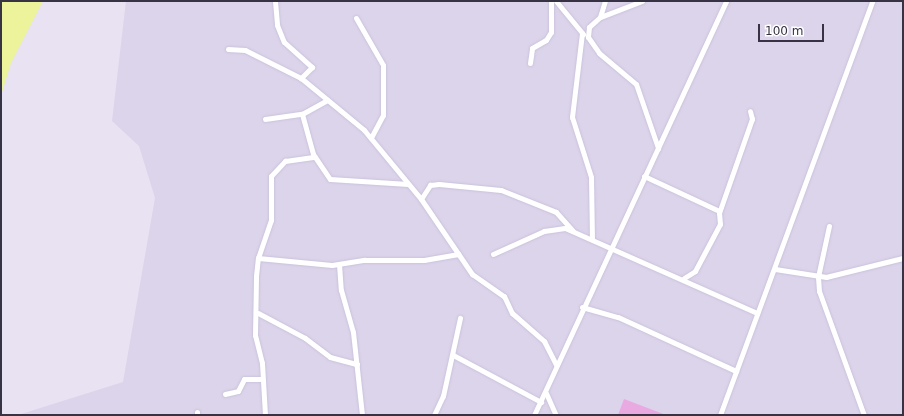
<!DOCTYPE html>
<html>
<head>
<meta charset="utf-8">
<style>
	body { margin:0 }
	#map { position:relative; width:904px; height:416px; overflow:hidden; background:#e8e2f2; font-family:"DejaVu Sans",sans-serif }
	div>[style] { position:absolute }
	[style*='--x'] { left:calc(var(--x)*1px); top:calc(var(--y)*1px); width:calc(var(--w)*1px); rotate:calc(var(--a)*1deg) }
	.residential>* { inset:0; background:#dcd4ea }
	.green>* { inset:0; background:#e9a9e1 }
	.water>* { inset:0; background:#ecf39b }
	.roads { filter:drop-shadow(0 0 1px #cac2dc) drop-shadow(0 0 1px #cac2dc) }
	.street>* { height:5px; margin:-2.5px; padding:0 2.5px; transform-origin:2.5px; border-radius:2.5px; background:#fff }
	span { translate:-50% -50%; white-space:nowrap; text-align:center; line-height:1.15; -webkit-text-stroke:3px #fff; paint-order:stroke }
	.frame { position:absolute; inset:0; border:2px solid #373344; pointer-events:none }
	.scale { position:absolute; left:758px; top:24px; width:66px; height:18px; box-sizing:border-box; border:2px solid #373344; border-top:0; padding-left:5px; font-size:12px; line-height:14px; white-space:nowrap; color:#373344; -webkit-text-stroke:3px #fff; paint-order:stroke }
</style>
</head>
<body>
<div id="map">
	<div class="residential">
		<i style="clip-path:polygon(126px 1px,903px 1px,903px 415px,18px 415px,123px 382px,155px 198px,139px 146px,112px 121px)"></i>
	</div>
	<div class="green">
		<i style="clip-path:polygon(624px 399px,666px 415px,618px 415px)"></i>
	</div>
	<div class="water">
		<i style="clip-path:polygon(1px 1px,43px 1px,11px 63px,1px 95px)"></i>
	</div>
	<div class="roads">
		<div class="street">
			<i style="--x:275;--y:1;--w:24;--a:85"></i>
			<i style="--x:277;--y:25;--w:18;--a:68"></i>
			<i style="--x:284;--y:42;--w:38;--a:42"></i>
			<i style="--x:312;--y:67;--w:16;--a:135"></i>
			<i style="--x:556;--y:1;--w:43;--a:50.7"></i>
			<i style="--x:642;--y:1;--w:45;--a:159.1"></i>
			<i style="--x:600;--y:17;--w:15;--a:138"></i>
			<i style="--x:589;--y:27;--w:10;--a:96"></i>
			<i style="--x:588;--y:37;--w:19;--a:55"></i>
			<i style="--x:599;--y:53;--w:48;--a:40"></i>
			<i style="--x:636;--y:84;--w:68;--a:71"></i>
			<i style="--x:600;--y:17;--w:17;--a:-73"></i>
			<i style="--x:356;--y:18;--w:54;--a:60.1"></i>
			<i style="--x:383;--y:65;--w:50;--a:90"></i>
			<i style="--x:383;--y:115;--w:26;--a:118"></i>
			<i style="--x:582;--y:33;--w:85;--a:96.8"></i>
			<i style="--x:572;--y:117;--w:63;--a:72.4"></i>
			<i style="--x:591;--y:177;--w:62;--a:89.1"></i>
			<i style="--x:228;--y:49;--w:17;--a:3"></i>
			<i style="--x:245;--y:50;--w:63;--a:26.6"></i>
			<i style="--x:301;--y:78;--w:82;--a:39.5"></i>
			<i style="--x:364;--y:130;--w:89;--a:50.4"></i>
			<i style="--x:421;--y:199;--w:91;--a:55.8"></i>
			<i style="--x:472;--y:274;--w:39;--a:35"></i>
			<i style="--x:504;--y:296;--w:19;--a:65"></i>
			<i style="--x:512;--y:313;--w:43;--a:41.2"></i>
			<i style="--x:544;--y:341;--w:27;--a:63"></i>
			<i style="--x:530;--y:63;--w:15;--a:-82"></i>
			<i style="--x:532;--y:48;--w:16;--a:-30"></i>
			<i style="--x:546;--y:40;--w:9;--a:-58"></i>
			<i style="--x:551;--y:32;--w:31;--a:-90"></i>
			<i style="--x:302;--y:114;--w:41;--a:74.6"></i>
			<i style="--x:313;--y:154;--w:30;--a:56"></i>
			<i style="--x:330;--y:179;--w:78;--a:3.7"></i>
			<i style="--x:265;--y:119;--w:37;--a:-8"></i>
			<i style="--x:302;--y:114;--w:29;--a:-29"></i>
			<i style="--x:644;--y:176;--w:83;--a:25"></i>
			<i style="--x:421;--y:199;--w:17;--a:-57"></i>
			<i style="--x:430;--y:185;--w:9;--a:-6"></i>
			<i style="--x:439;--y:184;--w:62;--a:5.5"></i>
			<i style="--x:501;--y:190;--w:59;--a:21.8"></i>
			<i style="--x:556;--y:212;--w:25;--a:48"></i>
			<i style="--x:829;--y:226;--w:52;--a:102.2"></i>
			<i style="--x:818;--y:277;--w:14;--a:86"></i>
			<i style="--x:819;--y:291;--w:132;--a:70.1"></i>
			<i style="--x:493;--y:254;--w:56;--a:-24.3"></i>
			<i style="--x:544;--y:231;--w:21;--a:-8"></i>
			<i style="--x:565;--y:228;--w:210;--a:23.9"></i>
			<i style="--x:258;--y:258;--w:74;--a:5.4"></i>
			<i style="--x:332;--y:265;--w:33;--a:-9"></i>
			<i style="--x:365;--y:260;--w:59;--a:0"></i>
			<i style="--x:424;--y:260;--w:35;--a:-10"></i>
			<i style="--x:339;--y:264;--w:26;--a:86"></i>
			<i style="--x:341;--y:290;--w:44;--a:74.1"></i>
			<i style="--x:353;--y:332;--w:83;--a:83.8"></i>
			<i style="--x:775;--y:269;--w:52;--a:8.9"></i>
			<i style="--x:826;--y:277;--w:79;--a:-13.9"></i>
			<i style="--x:684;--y:278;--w:13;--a:-32"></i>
			<i style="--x:695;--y:271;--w:53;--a:-62"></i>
			<i style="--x:720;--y:224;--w:11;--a:-95"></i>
			<i style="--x:719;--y:213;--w:100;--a:-70.7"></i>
			<i style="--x:752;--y:119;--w:8;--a:-104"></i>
			<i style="--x:582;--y:307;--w:37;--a:16"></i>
			<i style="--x:618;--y:317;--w:130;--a:24.6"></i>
			<i style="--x:258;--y:313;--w:53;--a:28"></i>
			<i style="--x:305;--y:338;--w:31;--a:37"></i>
			<i style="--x:330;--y:357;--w:28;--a:15"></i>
			<i style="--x:453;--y:355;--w:100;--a:28.1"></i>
			<i style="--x:546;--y:393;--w:24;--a:66"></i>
			<i style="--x:225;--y:394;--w:13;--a:-13"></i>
			<i style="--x:238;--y:391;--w:13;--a:-63"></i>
			<i style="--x:244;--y:379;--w:18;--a:0"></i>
			<i style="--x:197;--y:412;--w:3;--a:90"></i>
			<i style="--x:265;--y:415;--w:52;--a:-93.3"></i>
			<i style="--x:262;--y:363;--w:29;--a:-104"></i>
			<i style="--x:255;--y:335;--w:59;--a:-89"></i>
			<i style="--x:256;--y:276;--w:18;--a:-84"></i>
			<i style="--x:258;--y:258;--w:40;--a:-71.1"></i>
			<i style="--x:271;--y:220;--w:44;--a:-90"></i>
			<i style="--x:271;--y:176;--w:21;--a:-47"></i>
			<i style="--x:285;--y:161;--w:30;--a:-8"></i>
			<i style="--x:434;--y:415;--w:21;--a:-65"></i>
			<i style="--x:443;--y:396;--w:80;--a:-77.7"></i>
			<i style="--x:534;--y:415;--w:456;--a:-65.1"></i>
			<i style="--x:720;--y:415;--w:441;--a:-69.8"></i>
		</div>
	</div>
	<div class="frame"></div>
	<div class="scale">100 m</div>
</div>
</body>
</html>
